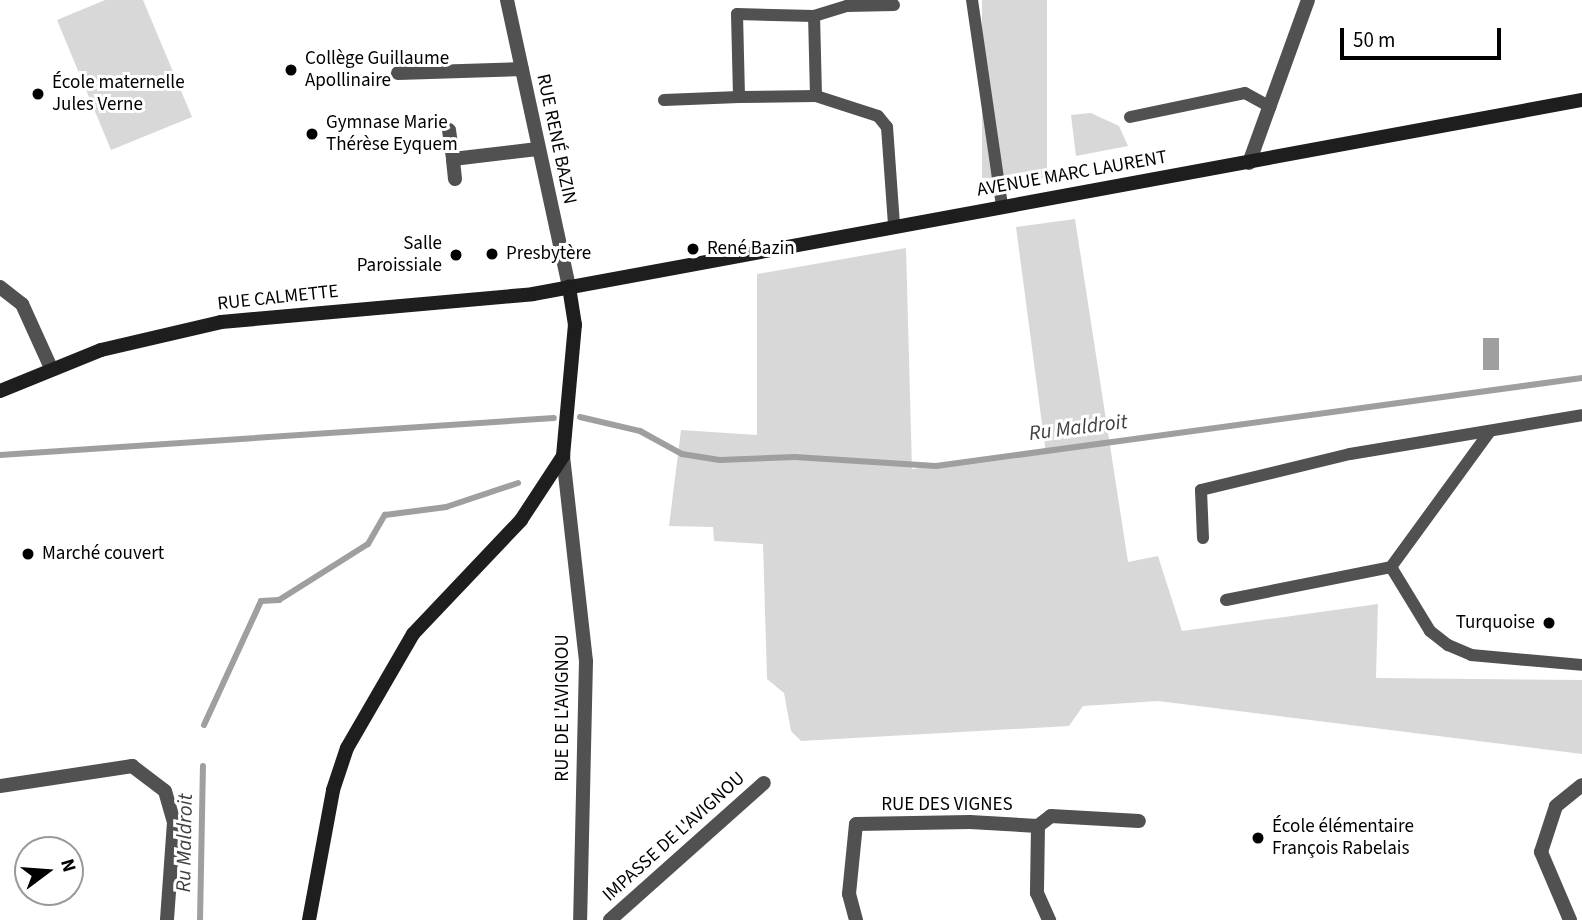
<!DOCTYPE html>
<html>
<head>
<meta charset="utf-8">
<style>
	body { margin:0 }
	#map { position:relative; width:1582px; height:920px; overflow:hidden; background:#fff; font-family:"Source Sans 3",sans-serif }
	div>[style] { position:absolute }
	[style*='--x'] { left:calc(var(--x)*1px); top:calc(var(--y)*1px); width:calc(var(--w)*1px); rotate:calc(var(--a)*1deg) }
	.green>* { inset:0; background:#d8d8d8; transform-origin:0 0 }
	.water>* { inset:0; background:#9f9f9f; transform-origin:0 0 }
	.stream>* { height:6px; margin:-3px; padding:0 3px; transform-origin:3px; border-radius:3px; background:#9f9f9f }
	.lane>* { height:12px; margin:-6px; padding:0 6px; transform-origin:6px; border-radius:6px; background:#515151 }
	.street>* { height:14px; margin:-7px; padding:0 7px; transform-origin:7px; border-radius:7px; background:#515151 }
	.secondary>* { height:14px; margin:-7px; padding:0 7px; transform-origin:7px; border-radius:7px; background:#1e1e1e }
	.dots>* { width:19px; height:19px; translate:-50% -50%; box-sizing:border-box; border:4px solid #fff; border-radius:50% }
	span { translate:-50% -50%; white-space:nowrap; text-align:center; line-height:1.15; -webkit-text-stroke:6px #fff; paint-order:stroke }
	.poi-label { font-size:19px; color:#000 }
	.left { translate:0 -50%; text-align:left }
	.right { translate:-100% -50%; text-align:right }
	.street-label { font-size:19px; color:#000 }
	.water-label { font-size:21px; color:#404040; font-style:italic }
	.north { position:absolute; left:14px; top:836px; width:70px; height:70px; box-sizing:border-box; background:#fff; border:2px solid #999; border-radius:50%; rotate:74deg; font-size:19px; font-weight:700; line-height:28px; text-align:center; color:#000 }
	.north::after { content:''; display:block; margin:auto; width:24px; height:32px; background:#000; clip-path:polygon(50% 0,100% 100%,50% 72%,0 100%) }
	.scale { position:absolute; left:1340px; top:28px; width:161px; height:32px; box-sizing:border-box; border:4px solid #000; border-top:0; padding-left:9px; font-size:21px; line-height:24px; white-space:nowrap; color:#000; -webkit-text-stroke:5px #fff; paint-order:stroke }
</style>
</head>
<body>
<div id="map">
	<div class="green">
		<i style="clip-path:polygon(105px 0,143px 0,192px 117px,111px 150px,57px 20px)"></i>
		<i style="left:982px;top:0;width:65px;height:178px"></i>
		<i style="clip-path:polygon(1091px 113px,1119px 126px,1128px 146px,1076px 156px,1071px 115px)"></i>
		<i style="clip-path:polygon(1075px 219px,1128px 562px,1158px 556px,1182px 631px,1378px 604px,1376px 678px,1582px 680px,1582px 754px,1158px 701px,1083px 706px,1069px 726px,801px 741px,791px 731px,784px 693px,767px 679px,763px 544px,714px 541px,713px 527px,669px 526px,681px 430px,757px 435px,757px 274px,906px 248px,912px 469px,1046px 454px,1016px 227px)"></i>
	</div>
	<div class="water">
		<i style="left:1483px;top:338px;width:16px;height:32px"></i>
	</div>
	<div class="stream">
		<i style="--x:580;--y:417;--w:62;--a:13.1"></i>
		<i style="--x:640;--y:431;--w:48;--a:28.7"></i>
		<i style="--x:682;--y:454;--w:38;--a:9"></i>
		<i style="--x:720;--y:460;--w:75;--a:-2.3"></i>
		<i style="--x:795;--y:457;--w:141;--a:3.7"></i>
		<i style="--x:936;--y:466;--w:652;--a:-7.76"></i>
		<i style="--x:0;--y:455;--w:555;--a:-3.82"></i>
		<i style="--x:204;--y:725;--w:136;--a:-65.3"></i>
		<i style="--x:261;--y:601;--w:18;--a:-3"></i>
		<i style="--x:279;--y:600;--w:105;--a:-32.2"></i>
		<i style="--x:368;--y:544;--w:34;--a:-60"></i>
		<i style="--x:385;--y:515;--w:62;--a:-7.5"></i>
		<i style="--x:446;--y:507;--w:76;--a:-18.4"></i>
		<i style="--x:200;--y:920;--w:154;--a:-88.9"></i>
	</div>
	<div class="lane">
		<i style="--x:972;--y:0;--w:207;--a:81.7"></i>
		<i style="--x:814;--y:16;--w:34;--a:-17"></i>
		<i style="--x:847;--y:6;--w:47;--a:-1.2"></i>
		<i style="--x:816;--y:96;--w:80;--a:-91.4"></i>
		<i style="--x:814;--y:16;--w:77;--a:-178.5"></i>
		<i style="--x:737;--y:14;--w:83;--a:88.6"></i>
		<i style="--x:739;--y:97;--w:77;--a:-0.7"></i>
		<i style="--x:816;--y:96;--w:65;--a:17.9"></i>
		<i style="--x:878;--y:116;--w:14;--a:51"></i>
		<i style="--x:887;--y:127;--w:97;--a:85.9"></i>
		<i style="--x:664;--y:100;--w:75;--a:-2.3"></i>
		<i style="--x:1130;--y:117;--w:117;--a:-11.8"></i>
		<i style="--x:1245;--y:93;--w:29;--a:29"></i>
		<i style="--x:1203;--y:538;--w:48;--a:-92.4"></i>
		<i style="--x:1201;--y:490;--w:153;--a:-13.6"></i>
		<i style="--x:1350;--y:454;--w:235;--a:-9.5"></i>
		<i style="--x:1391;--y:567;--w:75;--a:58.6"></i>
		<i style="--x:1430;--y:631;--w:23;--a:38"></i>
		<i style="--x:1448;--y:645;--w:25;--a:23"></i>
		<i style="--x:1471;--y:655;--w:111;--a:5.1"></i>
		<i style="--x:1226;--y:600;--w:168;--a:-11.3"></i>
		<i style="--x:1391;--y:567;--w:168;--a:-53.9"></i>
	</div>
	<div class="street">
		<i style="--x:507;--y:0;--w:293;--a:77.8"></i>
		<i style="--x:398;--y:73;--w:124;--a:-1.8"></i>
		<i style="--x:449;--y:130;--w:29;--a:82"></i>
		<i style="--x:1249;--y:163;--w:173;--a:-70.1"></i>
		<i style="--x:455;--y:179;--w:20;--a:-96"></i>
		<i style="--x:453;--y:159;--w:85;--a:-6.8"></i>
		<i style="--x:0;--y:287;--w:28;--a:38"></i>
		<i style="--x:22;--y:304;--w:70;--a:65.6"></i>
		<i style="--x:563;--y:456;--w:206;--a:83.6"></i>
		<i style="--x:586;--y:661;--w:259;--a:91.3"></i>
		<i style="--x:0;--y:786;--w:134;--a:-8.6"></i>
		<i style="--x:132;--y:766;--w:41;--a:37.1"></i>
		<i style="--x:165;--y:791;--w:32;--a:74"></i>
		<i style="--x:174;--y:822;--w:98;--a:94.1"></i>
		<i style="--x:1038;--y:826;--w:16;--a:-38"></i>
		<i style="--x:1051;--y:816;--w:88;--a:3.3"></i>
		<i style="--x:610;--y:920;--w:206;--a:-41.7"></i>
		<i style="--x:856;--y:920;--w:27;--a:-105"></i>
		<i style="--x:849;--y:894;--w:70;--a:-84.3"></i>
		<i style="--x:856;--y:824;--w:114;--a:-1"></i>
		<i style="--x:970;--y:822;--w:68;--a:3.4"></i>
		<i style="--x:1038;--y:826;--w:67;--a:90.9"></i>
		<i style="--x:1037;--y:893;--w:30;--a:66"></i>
		<i style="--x:1570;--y:920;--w:74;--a:-113.1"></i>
		<i style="--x:1541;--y:852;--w:48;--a:-71.9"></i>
		<i style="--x:1556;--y:806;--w:33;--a:-39"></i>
	</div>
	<div class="secondary">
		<i style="--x:0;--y:391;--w:109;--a:-22.1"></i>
		<i style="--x:101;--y:350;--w:123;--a:-13.1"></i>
		<i style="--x:221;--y:322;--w:313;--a:-5.1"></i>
		<i style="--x:533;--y:294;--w:1067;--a:-10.48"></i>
		<i style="--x:309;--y:920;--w:132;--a:-79.5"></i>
		<i style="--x:333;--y:790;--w:44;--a:-71.6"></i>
		<i style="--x:347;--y:748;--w:132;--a:-59.9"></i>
		<i style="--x:413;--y:634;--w:157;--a:-46.5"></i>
		<i style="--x:521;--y:520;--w:77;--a:-56.7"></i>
		<i style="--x:563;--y:456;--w:132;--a:-84.8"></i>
		<i style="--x:575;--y:325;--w:39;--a:-99"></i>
	</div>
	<div class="dots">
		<i style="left:291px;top:70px;background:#000"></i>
		<i style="left:38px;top:94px;background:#000"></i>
		<i style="left:312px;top:134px;background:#000"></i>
		<i style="left:693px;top:249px;background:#000"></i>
		<i style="left:492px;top:254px;background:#000"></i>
		<i style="left:456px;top:255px;background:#000"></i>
		<i style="left:28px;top:554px;background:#000"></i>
		<i style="left:1549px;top:623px;background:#000"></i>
		<i style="left:1258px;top:838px;background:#000"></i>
	</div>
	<div class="poi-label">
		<span class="left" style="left:305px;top:70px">Collège Guillaume<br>Apollinaire</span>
		<span class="left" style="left:52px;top:94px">École maternelle<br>Jules Verne</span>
		<span class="left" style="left:326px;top:134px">Gymnase Marie<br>Thérèse Eyquem</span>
		<span class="right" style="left:442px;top:255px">Salle<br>Paroissiale</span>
		<span class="left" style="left:707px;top:249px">René Bazin</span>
		<span class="left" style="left:506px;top:254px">Presbytère</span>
		<span class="left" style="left:42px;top:554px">Marché couvert</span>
		<span class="right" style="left:1535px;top:623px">Turquoise</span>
		<span class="left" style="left:1272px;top:838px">École élémentaire<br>François Rabelais</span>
	</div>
	<div class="street-label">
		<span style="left:556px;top:139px;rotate:78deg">RUE RENÉ BAZIN</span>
		<span style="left:1072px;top:174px;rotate:-10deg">AVENUE MARC LAURENT</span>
		<span style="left:278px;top:298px;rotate:-6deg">RUE CALMETTE</span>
		<span style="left:563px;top:708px;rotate:-90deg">RUE DE L'AVIGNOU</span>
		<span style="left:947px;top:805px">RUE DES VIGNES</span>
		<span style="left:674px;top:837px;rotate:-42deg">IMPASSE DE L'AVIGNOU</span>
	</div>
	<div class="water-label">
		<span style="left:1078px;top:427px;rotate:-7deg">Ru Maldroit</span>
		<span style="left:184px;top:843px;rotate:-89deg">Ru Maldroit</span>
	</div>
	<div class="north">N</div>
	<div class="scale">50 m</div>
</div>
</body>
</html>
